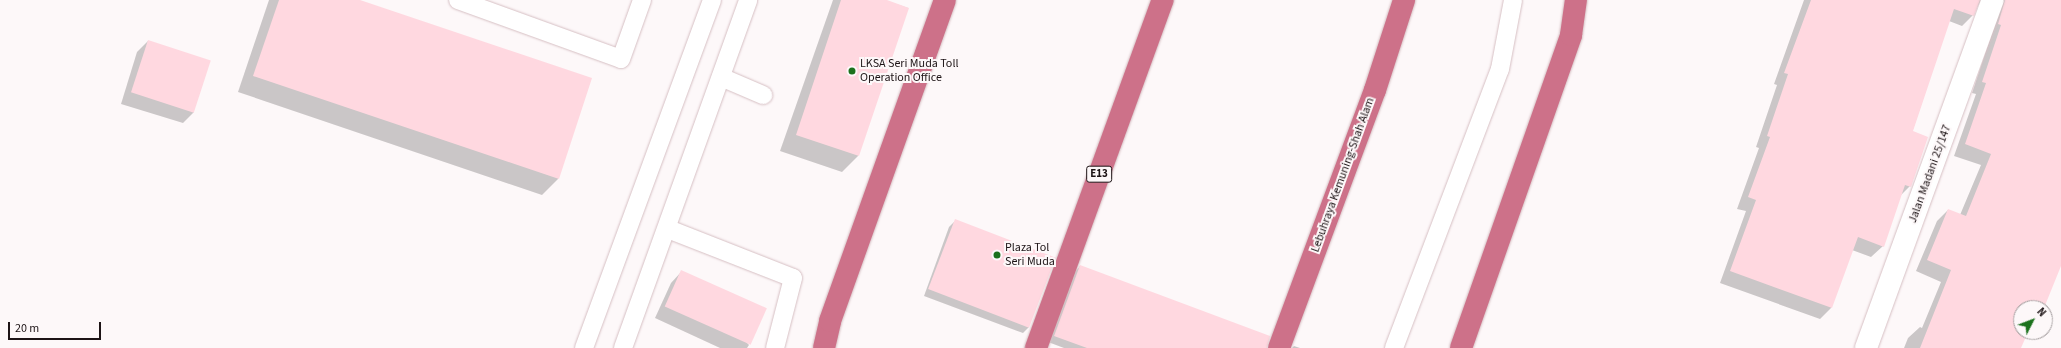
<!DOCTYPE html>
<html>
<head>
<meta charset="utf-8">
<style>
	body { margin:0 }
	#map { position:relative; width:2061px; height:348px; overflow:hidden; background:#fdf8f9; font-family:"Source Sans 3",sans-serif }
	div>[style] { position:absolute }
	[style*='--x'] { left:calc(var(--x)*1px); top:calc(var(--y)*1px); width:calc(var(--w)*1px); rotate:calc(var(--a)*1deg) }
	.shadow>* { inset:0; background:#0003 }
	.building>* { inset:0; background:#ffd8e0; transform-origin:0 0 }
	.roads { filter:drop-shadow(0 0 1px #d6bfc3) drop-shadow(0 0 1px #d6bfc3) }
	.lane>* { height:18px; margin:-9px; padding:0 9px; transform-origin:9px; border-radius:9px; background:#fff }
	.street>* { height:22px; margin:-11px; padding:0 11px; transform-origin:11px; border-radius:11px; background:#fff }
	.highway>* { height:22px; margin:-11px; padding:0 11px; transform-origin:11px; border-radius:11px; background:#cd7189 }
	.dots>* { width:11px; height:11px; translate:-50% -50%; box-sizing:border-box; border:2px solid #fdf8f9; border-radius:50% }
	span { translate:-50% -50%; white-space:nowrap; text-align:center; line-height:1.15; -webkit-text-stroke:4px #fdf8f9; paint-order:stroke }
	.shield-label span { padding:1px 3px; background:#fdf8f9; border:1px solid; border-radius:3px; -webkit-text-stroke-width:0 }
	.shield-label { font-size:11px; color:#1d1416; font-weight:700 }
	.poi-label { font-size:12px; color:#1d1416 }
	.left { translate:0 -50%; text-align:left }
	.street-label { font-size:12px; color:#1d1416 }
	.north { position:absolute; left:2013px; top:300px; width:40px; height:40px; box-sizing:border-box; background:#fdf8f9; border:1px solid #a39d9e; border-radius:50%; rotate:48deg; font-size:11px; font-weight:700; line-height:16px; text-align:center; color:#1d1416 }
	.north::after { content:''; display:block; margin:auto; width:14px; height:18px; background:#1b711c; clip-path:polygon(50% 0,100% 100%,50% 72%,0 100%) }
	.scale { position:absolute; left:8px; top:322px; width:93px; height:18px; box-sizing:border-box; border:2px solid #1d1416; border-top:0; padding-left:5px; font-size:12px; line-height:14px; white-space:nowrap; color:#1d1416; -webkit-text-stroke:3px #fdf8f9; paint-order:stroke }
</style>
</head>
<body>
<div id="map">
	<div class="shadow">
		<i style="clip-path:polygon(269px 0,357px 0,591px 79px,558px 179px,542px 195px,238px 92px)"></i>
		<i style="clip-path:polygon(833px 0,884px 0,908px 8px,858px 156px,842px 172px,780px 151px)"></i>
		<i style="clip-path:polygon(1804px 0,1981px 0,1973px 15px,1962px 26px,1949px 21px,1912px 132px,1910px 186px,1900px 196px,1883px 246px,1871px 257px,1852px 250px,1831px 308px,1820px 319px,1720px 283px,1746px 211px,1737px 209px,1759px 148px,1756px 147px,1777px 85px,1774px 84px)"></i>
		<i style="clip-path:polygon(1987px 0,2061px 0,2061px 264px,2043px 308px,2021px 308px,2021px 332px,2027px 332px,2020px 348px,1904px 348px,1908px 338px,1920px 327px,1922px 328px,1941px 282px,1916px 271px,1937px 221px,1948px 210px,1960px 215px,1981px 165px,1954px 156px,1976px 94px,1972px 93px,1991px 36px)"></i>
		<i style="clip-path:polygon(148px 41px,194px 112px,183px 123px,121px 104px,137px 52px)"></i>
		<i style="clip-path:polygon(956px 220px,1029px 327px,1023px 333px,924px 296px,949px 227px)"></i>
		<i style="clip-path:polygon(1080px 266px,1266px 348px,1064px 348px,1048px 342px,1074px 273px)"></i>
		<i style="clip-path:polygon(682px 271px,749px 345px,747px 348px,720px 348px,655px 318px,671px 283px)"></i>
		<i style="clip-path:polygon(1294px 346px,1300px 348px,1292px 348px)"></i>
	</div>
	<div class="building">
		<i style="clip-path:polygon(279px 0,360px 0,592px 78px,559px 179px,253px 76px)"></i>
		<i style="clip-path:polygon(841px 0,887px 0,909px 8px,859px 156px,796px 135px)"></i>
		<i style="clip-path:polygon(1811px 0,1980px 0,1974px 16px,1954px 9px,1913px 131px,1928px 137px,1911px 187px,1905px 185px,1884px 247px,1858px 237px,1832px 308px,1730px 271px,1756px 200px,1748px 197px,1770px 137px,1767px 136px,1788px 74px,1784px 73px)"></i>
		<i style="clip-path:polygon(2005px 0,2061px 0,2061px 266px,2044px 308px,2021px 308px,2021px 332px,2028px 332px,2021px 348px,1920px 348px,1951px 270px,1927px 260px,1948px 209px,1966px 216px,1991px 154px,1965px 144px,1986px 83px,1982px 82px,2001px 25px,1998px 24px)"></i>
		<i style="left:148px;top:40px;width:66px;height:55px;rotate:18deg"></i>
		<i style="left:955px;top:219px;width:108px;height:75px;rotate:21deg"></i>
		<i style="clip-path:polygon(1080px 265px,1270px 336px,1267px 348px,1087px 348px,1054px 336px)"></i>
		<i style="left:681px;top:270px;width:94px;height:40px;rotate:24deg"></i>
	</div>
	<div class="roads">
		<div class="lane">
			<i style="--x:458;--y:0;--w:173;--a:19.9"></i>
			<i style="--x:621;--y:59;--w:63;--a:-70.4"></i>
			<i style="--x:721;--y:77;--w:46;--a:23.2"></i>
			<i style="--x:668;--y:229;--w:134;--a:21.4"></i>
			<i style="--x:793;--y:278;--w:72;--a:104.4"></i>
			<i style="--x:584;--y:348;--w:371;--a:-69.8"></i>
			<i style="--x:623;--y:348;--w:370;--a:-70.2"></i>
			<i style="--x:1394;--y:348;--w:298;--a:-69.2"></i>
			<i style="--x:1500;--y:69;--w:70;--a:-79.3"></i>
		</div>
		<div class="street">
			<i style="--x:1866;--y:348;--w:370;--a:-70"></i>
		</div>
		<div class="highway">
			<i style="--x:824;--y:348;--w:28;--a:-77"></i>
			<i style="--x:830;--y:321;--w:341;--a:-70.3"></i>
			<i style="--x:1036;--y:348;--w:370;--a:-70"></i>
			<i style="--x:1279;--y:348;--w:275;--a:-69.6"></i>
			<i style="--x:1375;--y:90;--w:95;--a:-72.1"></i>
			<i style="--x:1461;--y:348;--w:332;--a:-70.6"></i>
			<i style="--x:1571;--y:35;--w:35;--a:-82"></i>
		</div>
	</div>
	<div class="dots">
		<i style="left:852px;top:71px;background:#1b711c"></i>
		<i style="left:997px;top:255px;background:#1b711c"></i>
	</div>
	<div class="shield-label">
		<span style="left:1099px;top:174px">E13</span>
	</div>
	<div class="poi-label">
		<span class="left" style="left:860px;top:71px">LKSA Seri Muda Toll<br>Operation Office</span>
		<span class="left" style="left:1005px;top:255px">Plaza Tol<br>Seri Muda</span>
	</div>
	<div class="street-label">
		<span style="left:1930px;top:174px;rotate:-70deg">Jalan Madani 25/147</span>
		<span style="left:1343px;top:175px;rotate:-70deg">Lebuhraya Kemuning-Shah Alam</span>
	</div>
	<div class="north">N</div>
	<div class="scale">20 m</div>
</div>
</body>
</html>
